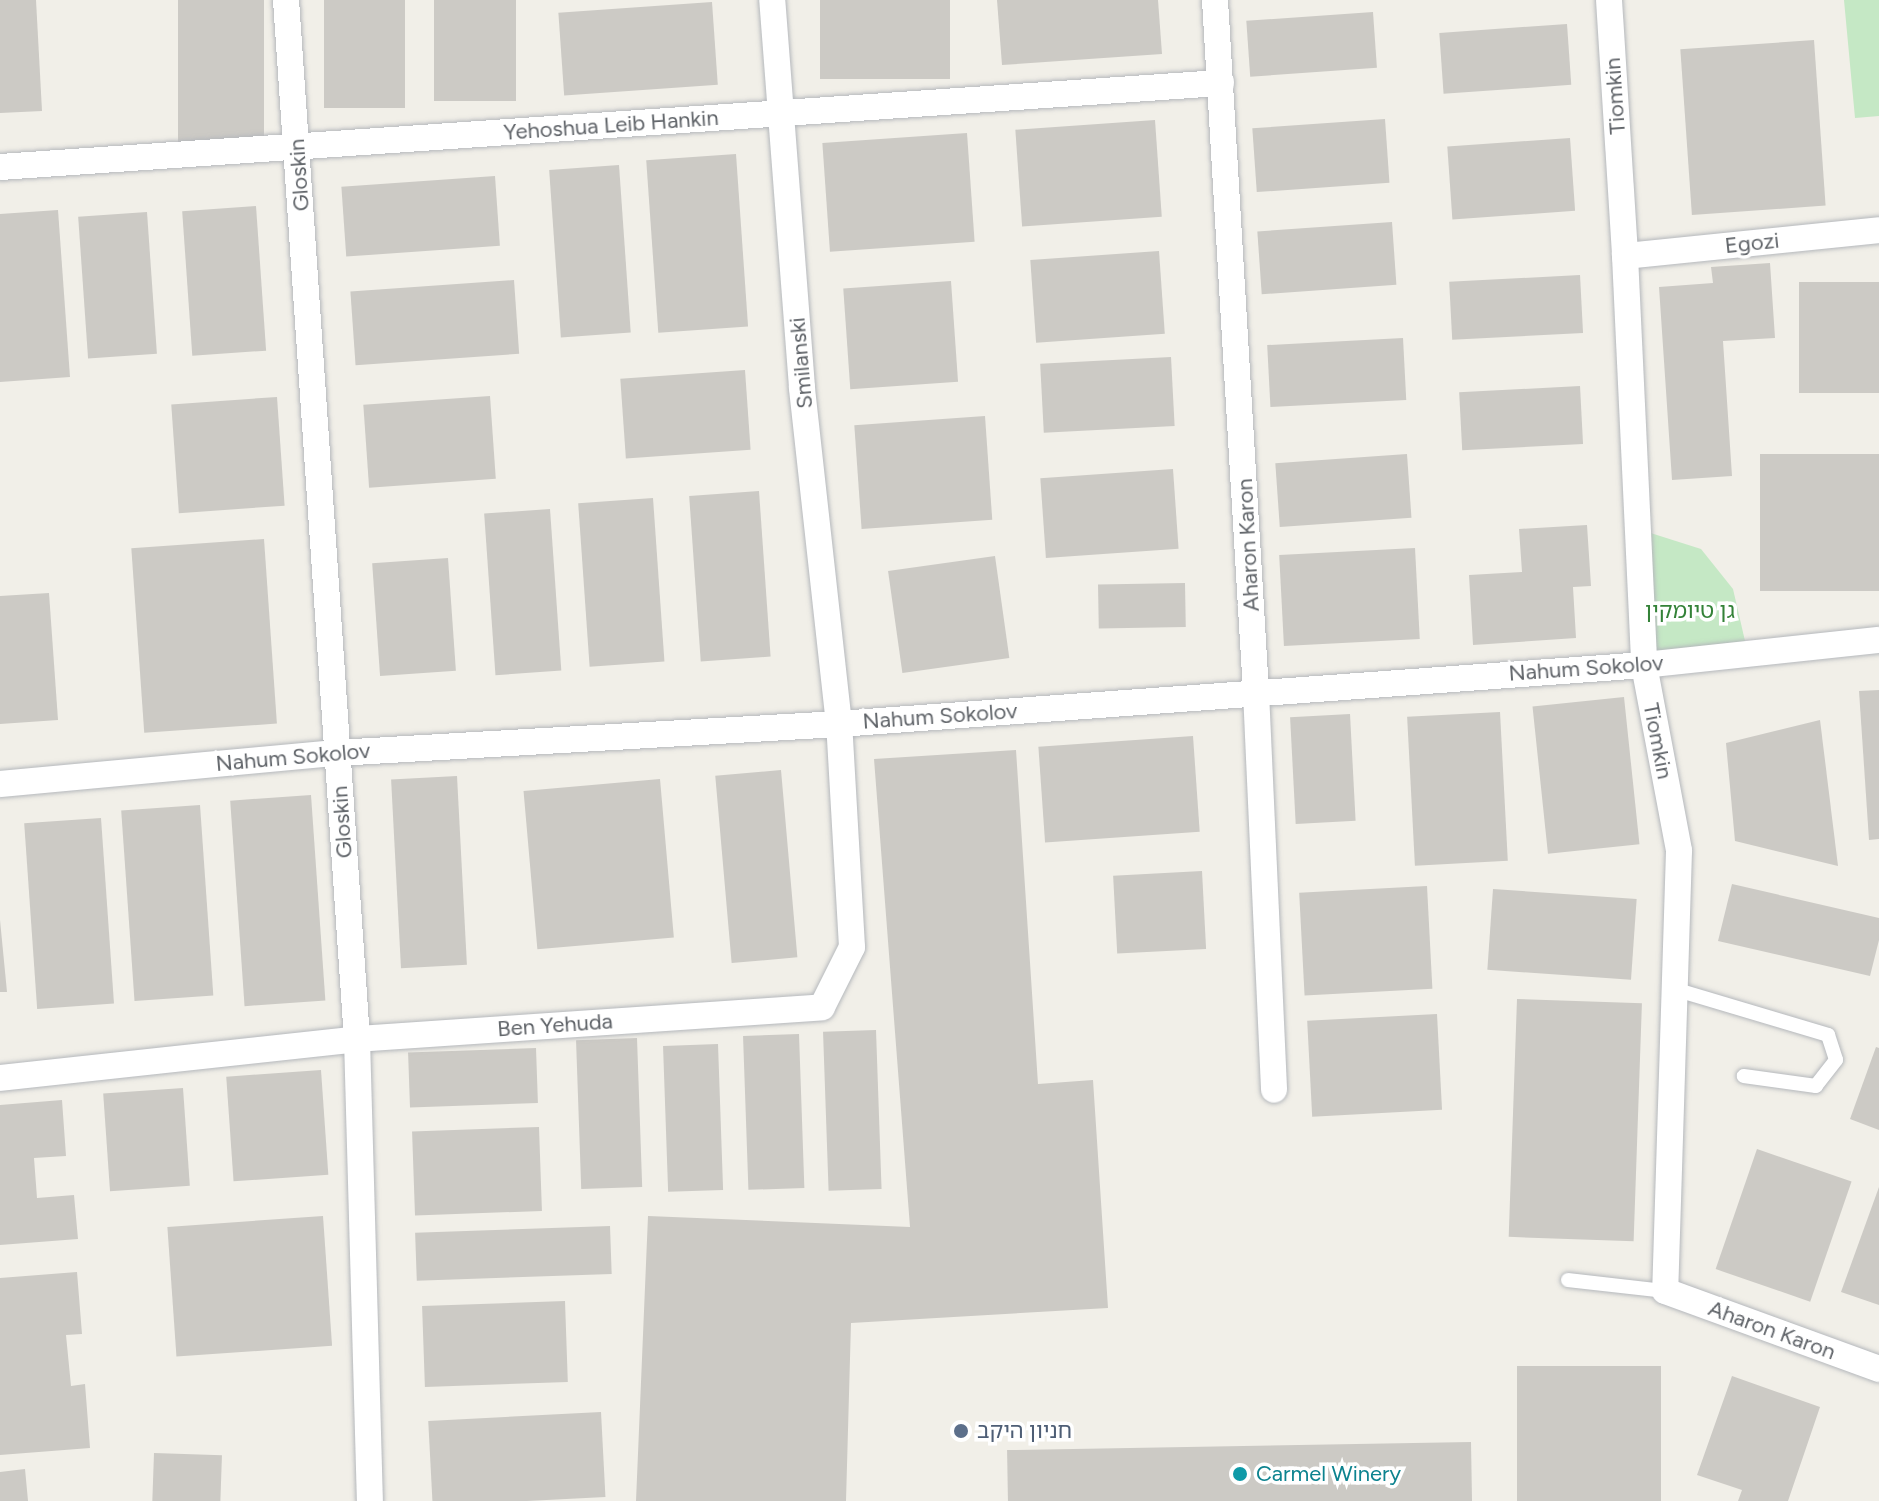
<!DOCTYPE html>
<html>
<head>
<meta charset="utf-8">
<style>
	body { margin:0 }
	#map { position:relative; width:1879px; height:1501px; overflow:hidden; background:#f1efe8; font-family:Figtree,"Noto Sans Hebrew",sans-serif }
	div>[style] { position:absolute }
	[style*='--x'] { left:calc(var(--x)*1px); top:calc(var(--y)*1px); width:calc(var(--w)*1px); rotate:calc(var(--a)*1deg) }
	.green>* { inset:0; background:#c5e8c5 }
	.building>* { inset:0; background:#cccac5; transform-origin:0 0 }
	.roads { filter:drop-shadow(0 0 2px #b5b8bc) drop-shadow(0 0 2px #b5b8bc) }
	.service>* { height:14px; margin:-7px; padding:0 7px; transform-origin:7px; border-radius:7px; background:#fff }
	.minor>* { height:26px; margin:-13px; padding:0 13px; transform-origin:13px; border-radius:13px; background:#fff }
	.dots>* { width:22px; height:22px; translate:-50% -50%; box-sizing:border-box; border:4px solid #fff; border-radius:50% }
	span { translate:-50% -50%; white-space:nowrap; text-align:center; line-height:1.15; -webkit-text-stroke:7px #fff; paint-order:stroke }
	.street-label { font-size:22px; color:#5f6368 }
	.park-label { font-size:22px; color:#348238 }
	.service-label { font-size:22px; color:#4e5e75 }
	.left { translate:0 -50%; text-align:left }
	.culture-label { font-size:22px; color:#0d838f }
</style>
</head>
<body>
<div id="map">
	<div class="green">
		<i style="clip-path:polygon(1844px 0,1879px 0,1879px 116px,1855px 118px)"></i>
		<i style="clip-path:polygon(1638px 529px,1701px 549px,1733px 589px,1748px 654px,1644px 665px)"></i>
	</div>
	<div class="building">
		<i style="clip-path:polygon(0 0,36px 0,42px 111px,0 113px)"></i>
		<i style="left:178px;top:0;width:86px;height:145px"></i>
		<i style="left:324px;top:0;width:81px;height:108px"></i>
		<i style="left:434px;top:0;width:82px;height:101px"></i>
		<i style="left:820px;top:0;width:130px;height:79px"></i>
		<i style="clip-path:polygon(997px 0,1158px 0,1162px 54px,1002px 65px)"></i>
		<i style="left:712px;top:2px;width:83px;height:154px;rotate:86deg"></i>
		<i style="left:1373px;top:12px;width:56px;height:127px;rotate:86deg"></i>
		<i style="left:1567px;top:24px;width:61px;height:128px;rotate:86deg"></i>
		<i style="left:1814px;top:40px;width:166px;height:134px;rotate:86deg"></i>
		<i style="left:1385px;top:119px;width:64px;height:133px;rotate:86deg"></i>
		<i style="left:1155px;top:120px;width:97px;height:140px;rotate:86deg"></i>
		<i style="left:967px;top:133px;width:109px;height:145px;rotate:86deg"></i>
		<i style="left:1570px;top:138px;width:73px;height:123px;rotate:86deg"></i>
		<i style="left:736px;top:154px;width:173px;height:90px;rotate:86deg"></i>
		<i style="left:619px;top:165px;width:168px;height:70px;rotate:86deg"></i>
		<i style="left:495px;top:176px;width:70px;height:154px;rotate:86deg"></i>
		<i style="left:256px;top:206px;width:145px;height:74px;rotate:86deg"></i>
		<i style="clip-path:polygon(58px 210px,70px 377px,0 382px,0 214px)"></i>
		<i style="left:147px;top:212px;width:142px;height:69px;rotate:86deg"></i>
		<i style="left:1392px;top:222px;width:63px;height:135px;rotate:86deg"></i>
		<i style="left:1159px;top:251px;width:83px;height:129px;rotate:86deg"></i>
		<i style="clip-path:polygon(1770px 263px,1775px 338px,1723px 341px,1732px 476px,1672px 480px,1659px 287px,1713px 283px,1711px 267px)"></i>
		<i style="left:1580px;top:275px;width:58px;height:131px;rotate:87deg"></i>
		<i style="left:514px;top:280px;width:74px;height:164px;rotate:86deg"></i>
		<i style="left:951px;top:281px;width:101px;height:108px;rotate:86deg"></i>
		<i style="left:1879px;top:282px;width:111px;height:80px;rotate:90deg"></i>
		<i style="left:1403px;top:338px;width:62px;height:136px;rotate:87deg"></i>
		<i style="left:1171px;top:357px;width:69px;height:131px;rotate:87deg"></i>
		<i style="left:745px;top:370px;width:80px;height:125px;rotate:86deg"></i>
		<i style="left:1580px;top:386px;width:58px;height:121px;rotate:87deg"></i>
		<i style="left:490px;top:396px;width:83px;height:127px;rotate:86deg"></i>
		<i style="left:277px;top:397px;width:109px;height:106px;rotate:86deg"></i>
		<i style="left:985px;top:416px;width:104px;height:131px;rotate:86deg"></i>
		<i style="left:1407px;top:454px;width:64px;height:132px;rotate:86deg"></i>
		<i style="left:1879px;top:454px;width:137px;height:119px;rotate:90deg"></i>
		<i style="left:1173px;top:469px;width:80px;height:133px;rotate:86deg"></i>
		<i style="left:759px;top:491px;width:166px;height:70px;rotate:86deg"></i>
		<i style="left:653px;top:498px;width:164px;height:75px;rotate:86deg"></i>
		<i style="left:550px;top:509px;width:162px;height:66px;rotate:86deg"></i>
		<i style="clip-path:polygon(1587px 525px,1591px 586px,1573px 587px,1576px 638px,1473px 645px,1469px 575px,1522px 572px,1519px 529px)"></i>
		<i style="left:264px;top:539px;width:185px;height:133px;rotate:86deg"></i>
		<i style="left:1415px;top:548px;width:91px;height:136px;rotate:87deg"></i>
		<i style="left:995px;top:556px;width:103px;height:108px;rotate:82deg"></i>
		<i style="left:448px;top:558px;width:113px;height:76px;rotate:86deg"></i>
		<i style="left:1185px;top:583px;width:44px;height:87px;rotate:89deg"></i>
		<i style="clip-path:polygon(49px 593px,58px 720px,0 724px,0 596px)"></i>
		<i style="clip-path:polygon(1879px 690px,1879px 839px,1869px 840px,1859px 691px)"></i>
		<i style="left:1624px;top:697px;width:148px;height:92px;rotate:84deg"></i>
		<i style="left:1500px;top:712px;width:149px;height:93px;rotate:87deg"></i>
		<i style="left:1350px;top:714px;width:107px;height:60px;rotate:87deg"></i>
		<i style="clip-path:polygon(1820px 720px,1838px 866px,1735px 841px,1726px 743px)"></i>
		<i style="left:1193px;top:736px;width:96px;height:155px;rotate:86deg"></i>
		<i style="clip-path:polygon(1016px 750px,1038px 1084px,1093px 1080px,1108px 1308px,851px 1323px,846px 1501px,636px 1501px,648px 1216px,910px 1227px,874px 759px)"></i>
		<i style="left:781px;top:770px;width:188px;height:66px;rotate:85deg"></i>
		<i style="left:457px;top:776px;width:189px;height:66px;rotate:87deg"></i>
		<i style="left:660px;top:779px;width:159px;height:137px;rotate:85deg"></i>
		<i style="left:311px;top:795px;width:206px;height:81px;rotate:86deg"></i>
		<i style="left:200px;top:805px;width:191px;height:79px;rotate:86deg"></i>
		<i style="left:101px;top:818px;width:186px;height:77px;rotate:86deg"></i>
		<i style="left:1202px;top:871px;width:78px;height:89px;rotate:87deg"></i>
		<i style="clip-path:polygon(1732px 884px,1879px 918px,1879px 940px,1870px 976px,1718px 941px)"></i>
		<i style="left:1427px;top:886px;width:103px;height:128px;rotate:87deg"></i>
		<i style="left:1493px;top:889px;width:144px;height:81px;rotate:4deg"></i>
		<i style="clip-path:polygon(0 920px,7px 992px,0 992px)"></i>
		<i style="left:1517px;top:999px;width:125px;height:238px;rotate:2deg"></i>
		<i style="left:1437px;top:1014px;width:96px;height:130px;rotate:87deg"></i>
		<i style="left:876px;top:1030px;width:159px;height:53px;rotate:88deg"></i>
		<i style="left:799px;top:1034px;width:154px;height:56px;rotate:88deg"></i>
		<i style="left:637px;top:1038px;width:149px;height:61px;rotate:88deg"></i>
		<i style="left:718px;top:1044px;width:146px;height:55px;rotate:88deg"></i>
		<i style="clip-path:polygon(1876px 1047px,1879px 1048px,1879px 1130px,1850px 1119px)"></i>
		<i style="left:536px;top:1048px;width:55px;height:128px;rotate:88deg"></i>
		<i style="left:321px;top:1070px;width:105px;height:95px;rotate:86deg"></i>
		<i style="left:183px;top:1088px;width:98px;height:80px;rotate:86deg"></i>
		<i style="clip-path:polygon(62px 1100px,66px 1156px,34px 1158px,37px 1198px,74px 1195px,78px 1239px,0 1245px,0 1105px)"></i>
		<i style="left:539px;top:1127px;width:84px;height:127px;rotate:88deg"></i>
		<i style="left:1757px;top:1149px;width:100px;height:127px;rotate:19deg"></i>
		<i style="clip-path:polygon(1879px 1187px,1879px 1305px,1841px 1292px)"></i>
		<i style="left:323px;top:1216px;width:130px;height:156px;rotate:86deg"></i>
		<i style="left:610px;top:1226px;width:48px;height:195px;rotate:88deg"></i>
		<i style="clip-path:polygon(77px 1272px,82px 1334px,66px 1335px,71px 1386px,85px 1384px,90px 1448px,0 1455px,0 1278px)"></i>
		<i style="left:565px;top:1301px;width:81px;height:143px;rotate:88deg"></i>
		<i style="left:1661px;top:1366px;width:135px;height:144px;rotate:90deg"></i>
		<i style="clip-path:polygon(1732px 1376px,1820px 1407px,1788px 1501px,1738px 1501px,1742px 1490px,1697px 1475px)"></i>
		<i style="left:601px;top:1412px;width:85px;height:173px;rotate:87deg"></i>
		<i style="left:1471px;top:1442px;width:59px;height:464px;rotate:89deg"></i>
		<i style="left:154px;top:1453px;width:68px;height:48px;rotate:2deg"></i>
		<i style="clip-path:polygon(25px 1469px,28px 1501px,0 1501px,0 1472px)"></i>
	</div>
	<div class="roads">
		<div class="service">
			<i style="--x:1674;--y:989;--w:161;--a:16.6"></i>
			<i style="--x:1828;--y:1035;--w:26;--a:72"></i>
			<i style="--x:1836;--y:1060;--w:33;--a:128"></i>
			<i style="--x:1816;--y:1086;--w:73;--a:-172.1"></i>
			<i style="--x:1568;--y:1280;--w:98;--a:6.5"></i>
		</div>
		<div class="minor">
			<i style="--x:286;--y:0;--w:1041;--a:86.09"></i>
			<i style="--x:357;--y:1039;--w:462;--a:88.4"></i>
			<i style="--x:1215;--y:0;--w:693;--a:86.61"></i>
			<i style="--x:1256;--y:692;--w:398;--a:87.4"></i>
			<i style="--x:1609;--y:0;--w:256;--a:86.4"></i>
			<i style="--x:1625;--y:256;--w:409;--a:87.3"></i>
			<i style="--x:1644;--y:665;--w:189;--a:79.3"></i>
			<i style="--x:1679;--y:851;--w:440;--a:91.8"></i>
			<i style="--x:1665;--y:1291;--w:228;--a:20"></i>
			<i style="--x:0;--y:167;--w:1224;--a:-3.94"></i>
			<i style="--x:1625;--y:256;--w:255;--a:-5.8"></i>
			<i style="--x:0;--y:784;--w:338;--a:-5.3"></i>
			<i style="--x:337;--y:753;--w:503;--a:-3.31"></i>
			<i style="--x:839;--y:724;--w:807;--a:-4.19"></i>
			<i style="--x:1644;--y:665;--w:236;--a:-6.1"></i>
			<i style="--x:0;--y:1078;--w:359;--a:-6.2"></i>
			<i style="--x:357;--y:1039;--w:466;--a:-3.9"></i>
			<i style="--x:822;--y:1007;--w:67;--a:-63.4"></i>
			<i style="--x:852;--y:947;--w:223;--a:-93.3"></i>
			<i style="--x:839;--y:724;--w:339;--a:-96.3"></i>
			<i style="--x:802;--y:387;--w:388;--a:-94.4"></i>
		</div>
	</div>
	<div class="dots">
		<i style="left:961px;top:1431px;background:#5c6f8a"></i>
		<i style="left:1240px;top:1474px;background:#0f9aa8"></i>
	</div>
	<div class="street-label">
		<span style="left:1615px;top:96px;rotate:-94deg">Tiomkin</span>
		<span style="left:611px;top:125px;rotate:-4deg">Yehoshua Leib Hankin</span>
		<span style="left:299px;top:175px;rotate:-94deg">Gloskin</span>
		<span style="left:1752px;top:243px;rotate:-6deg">Egozi</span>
		<span style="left:801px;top:363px;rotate:-95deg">Smilanski</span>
		<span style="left:1248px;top:545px;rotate:-93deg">Aharon Karon</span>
		<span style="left:1586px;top:668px;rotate:-4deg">Nahum Sokolov</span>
		<span style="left:940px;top:716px;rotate:-4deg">Nahum Sokolov</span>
		<span style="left:1658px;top:741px;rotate:79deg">Tiomkin</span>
		<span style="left:293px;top:757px;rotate:-5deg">Nahum Sokolov</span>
		<span style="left:342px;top:822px;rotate:-94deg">Gloskin</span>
		<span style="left:555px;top:1025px;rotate:-4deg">Ben Yehuda</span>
		<span style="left:1772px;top:1330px;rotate:20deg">Aharon Karon</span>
	</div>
	<div class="park-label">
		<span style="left:1690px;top:611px">גן טיומקין</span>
	</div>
	<div class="service-label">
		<span class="left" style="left:977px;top:1431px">חניון היקב</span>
	</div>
	<div class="culture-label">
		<span class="left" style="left:1256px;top:1474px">Carmel Winery</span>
	</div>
</div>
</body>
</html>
